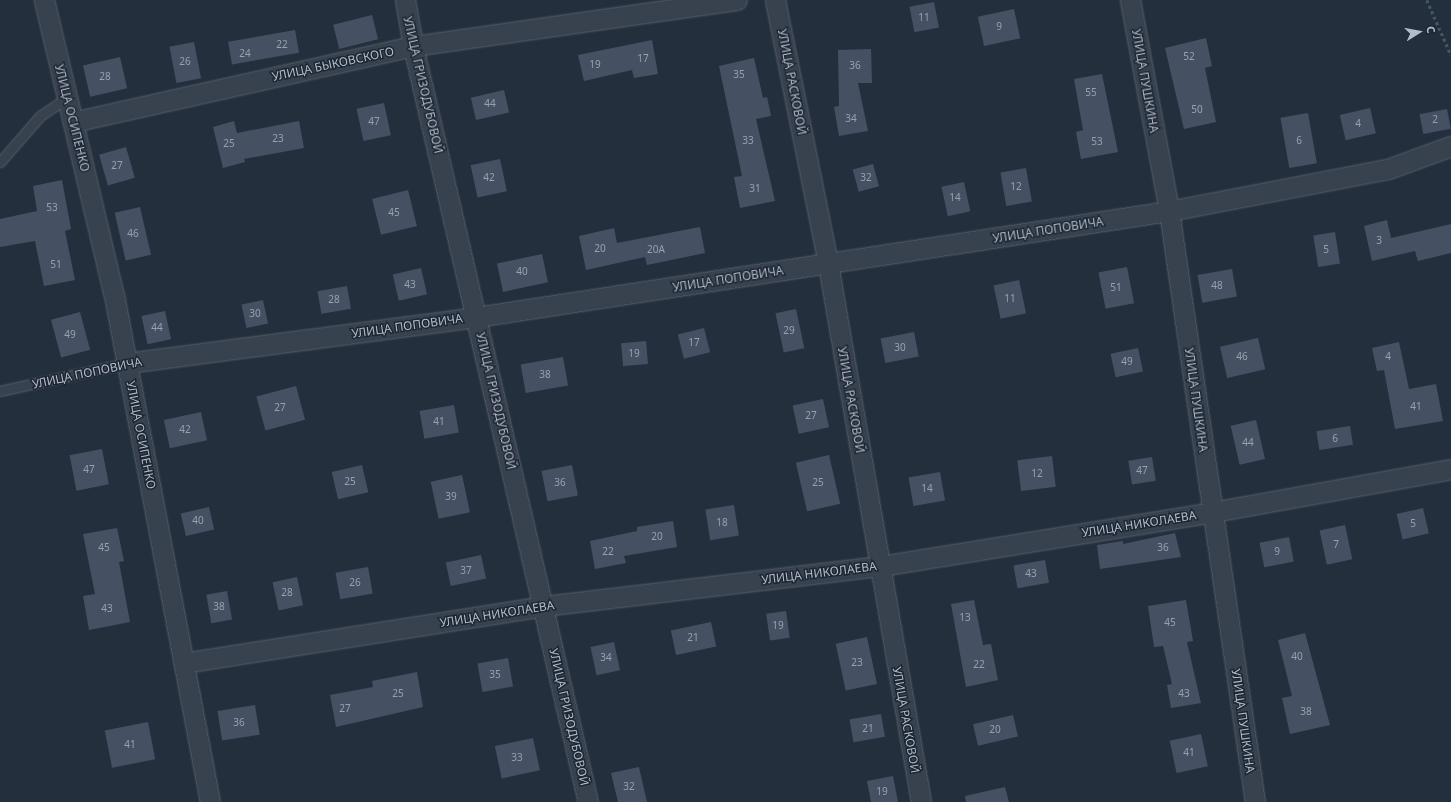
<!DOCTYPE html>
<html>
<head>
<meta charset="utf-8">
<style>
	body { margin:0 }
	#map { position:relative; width:1451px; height:802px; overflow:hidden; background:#242f3e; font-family:"Noto Sans",sans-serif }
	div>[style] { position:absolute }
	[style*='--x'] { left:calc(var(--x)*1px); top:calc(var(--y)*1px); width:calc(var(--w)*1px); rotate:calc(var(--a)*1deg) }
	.building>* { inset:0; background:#455162; transform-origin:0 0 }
	.path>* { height:2.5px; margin-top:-1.25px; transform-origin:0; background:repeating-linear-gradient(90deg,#44595c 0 3px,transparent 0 6px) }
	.roads { filter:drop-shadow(0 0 1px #565f6c) drop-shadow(0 0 1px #565f6c) }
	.service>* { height:9px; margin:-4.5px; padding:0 4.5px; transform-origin:4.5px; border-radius:4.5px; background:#38414e }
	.minor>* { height:19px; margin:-9.5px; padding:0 9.5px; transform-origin:9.5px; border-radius:9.5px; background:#38414e }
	span { translate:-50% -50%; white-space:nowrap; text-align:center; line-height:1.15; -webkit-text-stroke:3px #1d2633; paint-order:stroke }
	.number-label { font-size:10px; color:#98a1af }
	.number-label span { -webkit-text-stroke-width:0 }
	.street-label { font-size:12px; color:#b4bcc9 }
	.north { position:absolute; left:1399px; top:12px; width:40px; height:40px; -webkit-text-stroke:3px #1d2633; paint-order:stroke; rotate:79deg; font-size:11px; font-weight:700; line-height:16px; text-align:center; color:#b4bcc9 }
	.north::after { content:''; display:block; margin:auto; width:14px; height:18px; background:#b4bcc9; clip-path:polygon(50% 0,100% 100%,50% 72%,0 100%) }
</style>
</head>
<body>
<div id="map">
	<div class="building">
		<i style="left:934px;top:2px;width:26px;height:25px;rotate:79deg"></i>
		<i style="left:1014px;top:9px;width:30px;height:37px;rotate:78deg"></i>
		<i style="left:372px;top:15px;width:25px;height:40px;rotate:76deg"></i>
		<i style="left:295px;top:30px;width:23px;height:68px;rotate:80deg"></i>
		<i style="clip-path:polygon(1206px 38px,1212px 66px,1205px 68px,1216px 122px,1184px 129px,1165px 48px)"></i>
		<i style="clip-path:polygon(652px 40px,658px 74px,634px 78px,632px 70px,584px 81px,578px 55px)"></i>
		<i style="left:194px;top:42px;width:37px;height:25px;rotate:79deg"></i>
		<i style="clip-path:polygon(871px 49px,872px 83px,858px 83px,868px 131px,839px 136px,834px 107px,839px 106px,838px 50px)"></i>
		<i style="left:120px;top:57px;width:32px;height:38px;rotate:77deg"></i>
		<i style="clip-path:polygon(754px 58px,763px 98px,767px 97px,771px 116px,756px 119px,775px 201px,740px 208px,734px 177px,742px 176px,719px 66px)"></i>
		<i style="clip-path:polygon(1102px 74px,1118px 152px,1081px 159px,1076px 132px,1083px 130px,1074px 79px)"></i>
		<i style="left:504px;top:90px;width:23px;height:34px;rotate:77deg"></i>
		<i style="left:384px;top:103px;width:33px;height:28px;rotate:78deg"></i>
		<i style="left:1370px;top:108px;width:26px;height:31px;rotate:77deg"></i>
		<i style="left:1447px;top:109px;width:20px;height:28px;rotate:79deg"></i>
		<i style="left:1308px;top:113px;width:51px;height:28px;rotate:80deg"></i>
		<i style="clip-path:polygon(234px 121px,237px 133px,299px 121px,304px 148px,244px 159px,245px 162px,223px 168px,213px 127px)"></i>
		<i style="left:126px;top:147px;width:32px;height:28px;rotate:74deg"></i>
		<i style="left:500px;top:159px;width:33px;height:30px;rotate:78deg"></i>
		<i style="left:873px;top:164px;width:23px;height:21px;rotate:75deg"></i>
		<i style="left:1026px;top:168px;width:34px;height:26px;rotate:80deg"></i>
		<i style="clip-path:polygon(62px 180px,71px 229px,65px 231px,75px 280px,44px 286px,35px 241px,0 247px,0 219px,37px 211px,33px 186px)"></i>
		<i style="left:964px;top:182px;width:30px;height:23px;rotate:78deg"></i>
		<i style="left:408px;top:190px;width:37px;height:37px;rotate:76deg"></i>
		<i style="left:140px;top:207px;width:49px;height:26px;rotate:77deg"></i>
		<i style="clip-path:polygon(1387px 220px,1391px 238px,1451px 224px,1451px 253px,1418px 261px,1415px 251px,1372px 261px,1364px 226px)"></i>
		<i style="clip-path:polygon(700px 227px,705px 253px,647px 265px,645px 257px,586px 270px,579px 236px,614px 228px,617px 243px)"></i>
		<i style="left:1335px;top:232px;width:32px;height:22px;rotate:81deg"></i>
		<i style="left:542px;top:254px;width:29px;height:46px;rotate:78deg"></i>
		<i style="left:1127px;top:267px;width:37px;height:29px;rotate:79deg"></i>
		<i style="left:421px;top:268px;width:27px;height:29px;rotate:77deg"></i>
		<i style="left:1232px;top:269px;width:28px;height:35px;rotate:80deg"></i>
		<i style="left:1019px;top:280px;width:34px;height:26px;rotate:78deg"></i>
		<i style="left:347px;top:286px;width:23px;height:30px;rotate:80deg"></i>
		<i style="left:263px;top:300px;width:24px;height:22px;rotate:78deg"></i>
		<i style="left:796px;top:309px;width:40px;height:21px;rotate:78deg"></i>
		<i style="left:165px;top:311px;width:29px;height:24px;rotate:78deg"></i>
		<i style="left:80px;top:312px;width:39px;height:30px;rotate:75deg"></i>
		<i style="left:704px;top:328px;width:25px;height:27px;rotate:76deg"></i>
		<i style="left:914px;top:332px;width:25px;height:34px;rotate:79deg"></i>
		<i style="left:1258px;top:338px;width:32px;height:39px;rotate:77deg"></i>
		<i style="left:646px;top:341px;width:23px;height:25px;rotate:85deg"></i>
		<i style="clip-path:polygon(1399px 342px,1409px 389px,1436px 384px,1443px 421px,1395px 429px,1384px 370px,1377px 371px,1372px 348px)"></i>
		<i style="left:1138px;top:348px;width:24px;height:28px;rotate:78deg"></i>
		<i style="left:563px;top:357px;width:29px;height:43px;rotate:80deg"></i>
		<i style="left:296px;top:386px;width:35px;height:41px;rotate:75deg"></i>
		<i style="left:823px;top:399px;width:29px;height:31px;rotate:78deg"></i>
		<i style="left:454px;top:405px;width:28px;height:35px;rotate:80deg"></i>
		<i style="left:201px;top:412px;width:29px;height:38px;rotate:78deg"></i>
		<i style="left:1256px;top:420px;width:40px;height:26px;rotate:77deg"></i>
		<i style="left:1350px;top:426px;width:19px;height:34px;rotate:81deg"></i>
		<i style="left:102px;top:449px;width:36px;height:33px;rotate:79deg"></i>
		<i style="left:829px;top:455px;width:50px;height:34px;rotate:77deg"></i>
		<i style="left:1052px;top:456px;width:31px;height:35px;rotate:83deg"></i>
		<i style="left:1152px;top:457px;width:24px;height:24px;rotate:81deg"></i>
		<i style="left:362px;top:465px;width:28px;height:31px;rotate:77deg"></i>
		<i style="left:572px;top:465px;width:31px;height:31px;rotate:79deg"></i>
		<i style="left:940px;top:472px;width:29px;height:32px;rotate:80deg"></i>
		<i style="left:462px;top:475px;width:38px;height:32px;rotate:78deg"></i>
		<i style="left:734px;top:505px;width:31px;height:29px;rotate:81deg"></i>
		<i style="left:209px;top:507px;width:23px;height:29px;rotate:77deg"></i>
		<i style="left:1423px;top:508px;width:26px;height:27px;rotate:77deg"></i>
		<i style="clip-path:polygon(673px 521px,677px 547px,624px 556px,626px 563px,595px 569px,590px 541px,637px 531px,637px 527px)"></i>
		<i style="left:1345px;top:525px;width:35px;height:26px;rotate:78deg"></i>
		<i style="clip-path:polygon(117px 528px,124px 561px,119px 562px,130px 622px,89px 630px,83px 596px,95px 594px,83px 534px)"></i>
		<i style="clip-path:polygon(1175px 533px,1181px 557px,1100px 569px,1097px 545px,1123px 541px,1123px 544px)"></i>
		<i style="left:1289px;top:537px;width:25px;height:30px;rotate:79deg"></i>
		<i style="left:481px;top:555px;width:24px;height:36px;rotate:78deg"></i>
		<i style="left:1045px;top:560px;width:23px;height:32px;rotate:80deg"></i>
		<i style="left:368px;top:567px;width:27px;height:33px;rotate:80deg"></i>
		<i style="left:297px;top:577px;width:29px;height:25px;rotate:78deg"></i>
		<i style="left:227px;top:591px;width:29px;height:21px;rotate:80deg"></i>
		<i style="clip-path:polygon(974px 600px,983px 645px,991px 644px,998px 680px,966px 687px,951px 604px)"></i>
		<i style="clip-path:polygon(1186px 600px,1193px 641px,1187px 642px,1201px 703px,1171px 708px,1167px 685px,1172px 684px,1163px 646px,1154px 647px,1148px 606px)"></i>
		<i style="left:786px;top:611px;width:27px;height:20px;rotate:82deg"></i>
		<i style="left:711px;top:622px;width:25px;height:41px;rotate:78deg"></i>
		<i style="clip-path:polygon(1305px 633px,1330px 725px,1290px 734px,1282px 698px,1292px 696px,1278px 640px)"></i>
		<i style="left:867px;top:637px;width:48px;height:32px;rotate:78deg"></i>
		<i style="left:614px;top:642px;width:29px;height:24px;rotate:78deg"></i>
		<i style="left:508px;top:658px;width:29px;height:31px;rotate:80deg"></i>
		<i style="clip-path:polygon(417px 672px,423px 707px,336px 727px,330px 695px,373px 687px,372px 681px)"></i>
		<i style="left:255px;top:705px;width:30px;height:38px;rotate:81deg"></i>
		<i style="left:881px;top:714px;width:23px;height:32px;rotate:80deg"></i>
		<i style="left:1013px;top:715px;width:22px;height:41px;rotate:77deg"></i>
		<i style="left:148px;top:722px;width:38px;height:44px;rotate:79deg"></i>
		<i style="left:1201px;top:734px;width:33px;height:32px;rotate:78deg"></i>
		<i style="left:533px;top:738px;width:33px;height:39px;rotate:78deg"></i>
		<i style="clip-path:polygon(639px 767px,647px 802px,618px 802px,611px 773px)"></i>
		<i style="clip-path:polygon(893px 776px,898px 802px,871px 802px,867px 781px)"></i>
		<i style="clip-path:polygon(1005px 787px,1009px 802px,966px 802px,965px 796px)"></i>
	</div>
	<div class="path">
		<i style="--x:1427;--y:0;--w:60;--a:66.4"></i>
	</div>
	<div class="roads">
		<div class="service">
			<i style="--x:0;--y:162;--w:61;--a:-49"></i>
			<i style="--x:40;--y:116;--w:32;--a:-34"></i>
			<i style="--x:0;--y:391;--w:130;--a:-12.4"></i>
		</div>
		<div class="minor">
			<i style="--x:44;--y:0;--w:303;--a:76.7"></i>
			<i style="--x:114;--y:295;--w:516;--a:79.28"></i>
			<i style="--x:405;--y:0;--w:47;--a:80.1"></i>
			<i style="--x:413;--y:46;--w:776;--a:76.97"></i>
			<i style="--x:775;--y:0;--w:269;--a:78.6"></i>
			<i style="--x:828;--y:264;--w:546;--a:80.19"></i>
			<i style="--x:1130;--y:0;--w:215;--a:79.5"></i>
			<i style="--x:1169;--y:211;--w:597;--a:81.72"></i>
			<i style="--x:73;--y:122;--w:348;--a:-12.6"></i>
			<i style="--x:413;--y:46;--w:327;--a:-8.1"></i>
			<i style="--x:127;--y:363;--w:352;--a:-7.5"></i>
			<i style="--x:476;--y:317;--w:701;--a:-8.7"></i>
			<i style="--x:1169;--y:211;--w:223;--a:-10.9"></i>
			<i style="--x:1388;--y:169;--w:67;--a:-20.1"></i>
			<i style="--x:184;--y:663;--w:364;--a:-9"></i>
			<i style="--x:544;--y:606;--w:338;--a:-6.8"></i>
			<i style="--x:880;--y:566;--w:337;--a:-9.2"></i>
			<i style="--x:1213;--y:512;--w:242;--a:-10.2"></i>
		</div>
	</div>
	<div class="number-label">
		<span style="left:924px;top:18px">11</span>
		<span style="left:999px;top:27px">9</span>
		<span style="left:282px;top:45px">22</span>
		<span style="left:245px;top:54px">24</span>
		<span style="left:1189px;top:57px">52</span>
		<span style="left:643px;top:59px">17</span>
		<span style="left:185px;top:62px">26</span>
		<span style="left:595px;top:65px">19</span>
		<span style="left:855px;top:66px">36</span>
		<span style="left:739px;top:75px">35</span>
		<span style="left:105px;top:77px">28</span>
		<span style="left:1091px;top:93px">55</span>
		<span style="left:490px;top:104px">44</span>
		<span style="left:1197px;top:110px">50</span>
		<span style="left:851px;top:119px">34</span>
		<span style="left:1435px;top:120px">2</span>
		<span style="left:374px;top:122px">47</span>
		<span style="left:1358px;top:124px">4</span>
		<span style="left:278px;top:139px">23</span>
		<span style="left:748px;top:141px">33</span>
		<span style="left:1299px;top:141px">6</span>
		<span style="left:1097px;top:142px">53</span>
		<span style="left:229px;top:144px">25</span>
		<span style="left:117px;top:166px">27</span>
		<span style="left:489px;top:178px">42</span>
		<span style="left:866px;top:178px">32</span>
		<span style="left:1016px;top:187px">12</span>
		<span style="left:755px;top:189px">31</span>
		<span style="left:955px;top:198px">14</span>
		<span style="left:52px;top:208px">53</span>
		<span style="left:394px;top:213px">45</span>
		<span style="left:133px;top:234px">46</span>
		<span style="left:1379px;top:241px">3</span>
		<span style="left:600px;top:249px">20</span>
		<span style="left:656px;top:250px">20А</span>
		<span style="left:1326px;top:250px">5</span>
		<span style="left:56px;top:265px">51</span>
		<span style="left:522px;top:272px">40</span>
		<span style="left:410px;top:285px">43</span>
		<span style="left:1217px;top:286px">48</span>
		<span style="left:1116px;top:288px">51</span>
		<span style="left:1010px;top:299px">11</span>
		<span style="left:334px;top:300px">28</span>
		<span style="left:255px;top:314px">30</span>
		<span style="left:157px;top:328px">44</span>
		<span style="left:789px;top:331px">29</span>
		<span style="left:70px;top:335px">49</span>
		<span style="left:694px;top:343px">17</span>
		<span style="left:900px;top:348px">30</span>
		<span style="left:634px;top:354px">19</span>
		<span style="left:1242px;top:357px">46</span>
		<span style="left:1388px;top:357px">4</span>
		<span style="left:1127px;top:362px">49</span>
		<span style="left:545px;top:375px">38</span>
		<span style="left:1416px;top:407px">41</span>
		<span style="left:280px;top:408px">27</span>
		<span style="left:811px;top:416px">27</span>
		<span style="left:439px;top:422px">41</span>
		<span style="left:185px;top:430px">42</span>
		<span style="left:1335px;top:439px">6</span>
		<span style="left:1248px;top:443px">44</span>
		<span style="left:89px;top:470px">47</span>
		<span style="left:1142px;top:471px">47</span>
		<span style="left:1037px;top:474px">12</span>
		<span style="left:350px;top:482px">25</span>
		<span style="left:560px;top:483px">36</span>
		<span style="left:818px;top:483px">25</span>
		<span style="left:927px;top:489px">14</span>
		<span style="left:451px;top:497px">39</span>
		<span style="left:198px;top:521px">40</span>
		<span style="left:722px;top:523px">18</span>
		<span style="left:1413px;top:524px">5</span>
		<span style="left:657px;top:537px">20</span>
		<span style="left:1336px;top:545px">7</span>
		<span style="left:104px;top:548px">45</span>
		<span style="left:1163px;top:548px">36</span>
		<span style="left:608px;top:552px">22</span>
		<span style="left:1277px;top:552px">9</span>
		<span style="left:466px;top:571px">37</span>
		<span style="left:1031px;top:574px">43</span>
		<span style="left:355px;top:583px">26</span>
		<span style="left:287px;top:593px">28</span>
		<span style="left:219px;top:607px">38</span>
		<span style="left:107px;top:609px">43</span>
		<span style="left:965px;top:618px">13</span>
		<span style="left:1170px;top:623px">45</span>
		<span style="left:778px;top:626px">19</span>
		<span style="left:693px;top:638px">21</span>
		<span style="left:1297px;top:657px">40</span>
		<span style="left:606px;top:658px">34</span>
		<span style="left:857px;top:663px">23</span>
		<span style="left:979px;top:665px">22</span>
		<span style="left:495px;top:675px">35</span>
		<span style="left:398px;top:694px">25</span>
		<span style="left:1184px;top:694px">43</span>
		<span style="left:345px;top:709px">27</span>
		<span style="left:1306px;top:712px">38</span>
		<span style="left:239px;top:723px">36</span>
		<span style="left:868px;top:729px">21</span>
		<span style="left:995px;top:730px">20</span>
		<span style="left:130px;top:745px">41</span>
		<span style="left:1189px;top:753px">41</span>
		<span style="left:517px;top:758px">33</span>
		<span style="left:629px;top:787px">32</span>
		<span style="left:882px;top:792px">19</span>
	</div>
	<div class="street-label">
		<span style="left:333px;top:64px;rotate:-12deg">УЛИЦА БЫКОВСКОГО</span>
		<span style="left:1145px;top:81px;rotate:80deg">УЛИЦА ПУШКИНА</span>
		<span style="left:792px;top:82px;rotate:79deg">УЛИЦА РАСКОВОЙ</span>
		<span style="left:423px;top:85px;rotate:77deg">УЛИЦА ГРИЗОДУБОВОЙ</span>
		<span style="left:72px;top:118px;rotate:76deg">УЛИЦА ОСИПЕНКО</span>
		<span style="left:1048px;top:230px;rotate:-9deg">УЛИЦА ПОПОВИЧА</span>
		<span style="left:728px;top:279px;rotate:-9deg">УЛИЦА ПОПОВИЧА</span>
		<span style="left:407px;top:326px;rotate:-8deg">УЛИЦА ПОПОВИЧА</span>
		<span style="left:87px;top:373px;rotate:-12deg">УЛИЦА ПОПОВИЧА</span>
		<span style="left:851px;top:400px;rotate:80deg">УЛИЦА РАСКОВОЙ</span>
		<span style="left:1196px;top:400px;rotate:82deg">УЛИЦА ПУШКИНА</span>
		<span style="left:496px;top:401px;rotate:77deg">УЛИЦА ГРИЗОДУБОВОЙ</span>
		<span style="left:141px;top:435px;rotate:79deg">УЛИЦА ОСИПЕНКО</span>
		<span style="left:1139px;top:524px;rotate:-9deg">УЛИЦА НИКОЛАЕВА</span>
		<span style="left:819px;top:573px;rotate:-7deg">УЛИЦА НИКОЛАЕВА</span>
		<span style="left:497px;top:614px;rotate:-9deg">УЛИЦА НИКОЛАЕВА</span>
		<span style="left:569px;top:717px;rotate:77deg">УЛИЦА ГРИЗОДУБОВОЙ</span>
		<span style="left:906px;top:720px;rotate:80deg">УЛИЦА РАСКОВОЙ</span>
		<span style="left:1243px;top:721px;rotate:82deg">УЛИЦА ПУШКИНА</span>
	</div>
	<div class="north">С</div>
</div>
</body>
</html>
